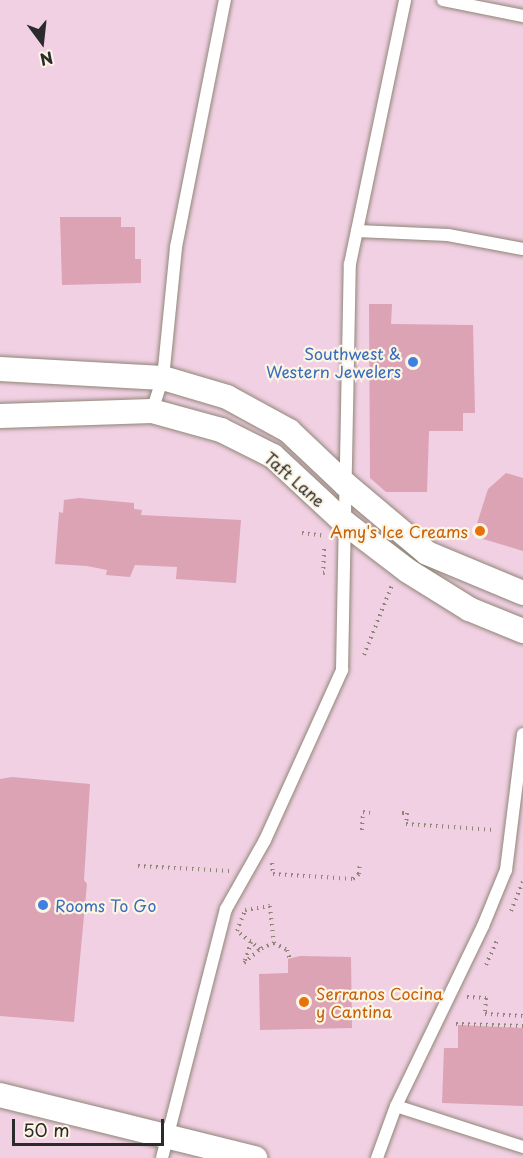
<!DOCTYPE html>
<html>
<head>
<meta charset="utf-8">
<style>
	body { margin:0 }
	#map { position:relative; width:523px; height:1158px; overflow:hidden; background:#f4e0c4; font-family:"Playpen Sans",sans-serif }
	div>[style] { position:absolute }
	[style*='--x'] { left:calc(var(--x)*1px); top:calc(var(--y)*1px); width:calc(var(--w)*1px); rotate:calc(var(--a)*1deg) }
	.built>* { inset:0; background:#f1d0e3; transform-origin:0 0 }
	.building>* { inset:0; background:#dba3b3 }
	.path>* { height:4px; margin-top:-2px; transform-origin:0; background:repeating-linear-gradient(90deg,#908678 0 1.5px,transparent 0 6px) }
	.roads { filter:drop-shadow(0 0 2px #908678) drop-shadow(0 0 2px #908678) }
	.service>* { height:12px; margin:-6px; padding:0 6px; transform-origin:6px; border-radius:6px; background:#fff }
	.minor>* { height:24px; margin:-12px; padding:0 12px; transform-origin:12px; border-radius:12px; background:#fff }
	.dots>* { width:16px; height:16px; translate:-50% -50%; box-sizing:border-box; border:3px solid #fcf5e5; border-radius:50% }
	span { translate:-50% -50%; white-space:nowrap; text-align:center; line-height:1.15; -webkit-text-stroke:4.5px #fcf5e5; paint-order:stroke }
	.shop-label { font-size:16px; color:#366cbe }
	.right { translate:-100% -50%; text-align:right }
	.left { translate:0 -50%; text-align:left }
	.street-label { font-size:16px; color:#2b2b2b }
	.food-label { font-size:16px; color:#c56008 }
	.north { position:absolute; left:12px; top:12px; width:60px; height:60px; -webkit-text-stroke:4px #fcf5e5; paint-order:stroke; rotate:165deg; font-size:16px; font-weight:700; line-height:24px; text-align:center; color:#2b2b2b }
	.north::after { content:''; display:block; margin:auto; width:21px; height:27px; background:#2b2b2b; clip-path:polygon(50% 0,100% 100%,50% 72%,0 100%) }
	.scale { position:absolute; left:12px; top:1119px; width:152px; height:27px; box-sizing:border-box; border:3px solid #2b2b2b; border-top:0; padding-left:8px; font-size:18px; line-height:21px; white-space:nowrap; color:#2b2b2b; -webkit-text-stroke:4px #fcf5e5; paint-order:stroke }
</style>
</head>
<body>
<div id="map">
	<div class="built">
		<i style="left:0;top:0;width:523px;height:1158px"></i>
	</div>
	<div class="building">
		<i style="clip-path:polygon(60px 217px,121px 217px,121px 227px,135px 227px,135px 259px,141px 259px,141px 283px,62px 285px)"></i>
		<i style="clip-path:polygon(369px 304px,392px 304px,391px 324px,473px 325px,475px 413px,463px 413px,463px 431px,429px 431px,427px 492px,386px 492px,370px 478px)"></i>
		<i style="clip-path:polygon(506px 473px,523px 478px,523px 551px,473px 536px,488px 489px)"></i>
		<i style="clip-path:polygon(79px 498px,134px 503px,134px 509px,142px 510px,141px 515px,241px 520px,236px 583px,176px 579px,177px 567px,135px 565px,130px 577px,106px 575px,107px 570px,87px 566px,55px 564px,59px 512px,63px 513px,64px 500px)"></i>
		<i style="clip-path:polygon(12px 777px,90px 784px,84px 880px,87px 884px,74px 1022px,0 1016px,0 779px)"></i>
		<i style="clip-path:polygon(300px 956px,351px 957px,352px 1028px,260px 1030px,259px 974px,288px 973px,288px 959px)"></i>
		<i style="clip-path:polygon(458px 1025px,523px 1028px,523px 1106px,442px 1103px,444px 1048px,458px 1048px)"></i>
	</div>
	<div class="path">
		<i style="--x:302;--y:533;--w:24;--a:7"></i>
		<i style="--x:324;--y:549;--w:24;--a:92"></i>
		<i style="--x:323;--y:573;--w:4;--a:-14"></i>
		<i style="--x:364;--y:655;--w:75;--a:-68.2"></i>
		<i style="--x:402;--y:813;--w:5;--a:0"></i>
		<i style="--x:407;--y:813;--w:11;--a:95"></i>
		<i style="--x:406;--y:824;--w:89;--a:3.9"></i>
		<i style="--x:362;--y:830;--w:18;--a:-87"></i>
		<i style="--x:363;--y:812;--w:7;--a:8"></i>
		<i style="--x:272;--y:863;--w:11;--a:85"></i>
		<i style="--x:273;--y:874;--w:80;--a:3.6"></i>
		<i style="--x:353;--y:879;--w:8;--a:-40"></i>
		<i style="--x:359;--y:874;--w:11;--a:-85"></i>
		<i style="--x:138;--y:866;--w:92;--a:3.1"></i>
		<i style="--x:270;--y:906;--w:37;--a:84"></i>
		<i style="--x:274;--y:943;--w:15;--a:157"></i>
		<i style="--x:260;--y:949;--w:29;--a:-142"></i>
		<i style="--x:237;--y:931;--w:22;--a:-69"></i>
		<i style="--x:245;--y:910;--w:25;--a:-9"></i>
		<i style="--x:511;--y:911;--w:32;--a:-68"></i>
		<i style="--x:251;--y:942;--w:22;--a:108"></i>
		<i style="--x:244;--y:963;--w:21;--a:-41"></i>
		<i style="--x:274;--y:943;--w:15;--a:28"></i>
		<i style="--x:287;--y:950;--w:9;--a:72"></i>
		<i style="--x:486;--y:965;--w:30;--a:-66"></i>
		<i style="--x:467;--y:997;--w:19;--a:3"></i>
		<i style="--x:486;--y:998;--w:16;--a:94"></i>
		<i style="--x:485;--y:1014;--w:38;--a:3"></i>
		<i style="--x:456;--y:1024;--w:67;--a:1.7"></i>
	</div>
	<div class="roads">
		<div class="service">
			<i style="--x:443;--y:0;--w:82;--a:11.3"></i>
			<i style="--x:357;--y:231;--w:91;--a:2.5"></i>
			<i style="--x:448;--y:235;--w:76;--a:10.6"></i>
			<i style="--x:152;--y:411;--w:35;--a:-72"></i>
			<i style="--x:163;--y:378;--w:132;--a:-84.3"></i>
			<i style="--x:176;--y:247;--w:252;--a:-78.8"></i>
			<i style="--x:396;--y:1106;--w:133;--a:17.9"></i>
			<i style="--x:162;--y:1158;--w:257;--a:-75.6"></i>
			<i style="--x:226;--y:909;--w:79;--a:-60.5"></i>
			<i style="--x:265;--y:840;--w:187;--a:-65.6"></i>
			<i style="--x:342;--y:670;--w:406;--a:-88.9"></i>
			<i style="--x:350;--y:264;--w:270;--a:-78.2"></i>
			<i style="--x:377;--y:1158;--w:55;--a:-69.9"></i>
			<i style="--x:396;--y:1106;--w:200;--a:-64.2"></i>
			<i style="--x:483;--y:926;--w:61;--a:-67.7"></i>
			<i style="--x:506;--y:870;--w:137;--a:-82.9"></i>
		</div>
		<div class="minor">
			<i style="--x:0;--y:369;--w:163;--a:3.2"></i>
			<i style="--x:163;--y:378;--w:67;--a:16.5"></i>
			<i style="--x:227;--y:397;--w:71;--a:28.7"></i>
			<i style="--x:289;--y:431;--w:77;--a:43.4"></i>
			<i style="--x:345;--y:484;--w:107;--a:40.1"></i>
			<i style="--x:427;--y:553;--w:104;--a:22.6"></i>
			<i style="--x:0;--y:416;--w:152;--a:-1.9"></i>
			<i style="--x:152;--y:411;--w:72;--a:15.4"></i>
			<i style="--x:221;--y:430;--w:58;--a:26.6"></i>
			<i style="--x:273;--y:456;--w:98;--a:42.9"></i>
			<i style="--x:345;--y:523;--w:79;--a:37.3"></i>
			<i style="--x:408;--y:571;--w:72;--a:31.9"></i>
			<i style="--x:469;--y:609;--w:58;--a:22.2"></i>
			<i style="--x:0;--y:1095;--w:263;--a:13.9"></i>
		</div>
	</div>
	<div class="dots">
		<i style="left:413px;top:362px;background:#3f7fe0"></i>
		<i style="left:480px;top:531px;background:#e8710a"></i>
		<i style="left:43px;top:905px;background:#3f7fe0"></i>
		<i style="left:304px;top:1002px;background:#e8710a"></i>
	</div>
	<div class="shop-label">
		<span class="right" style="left:401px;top:362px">Southwest &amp;<br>Western Jewelers</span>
		<span class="left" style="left:55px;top:905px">Rooms To Go</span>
	</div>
	<div class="street-label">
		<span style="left:295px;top:479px;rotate:41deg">Taft Lane</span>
	</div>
	<div class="food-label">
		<span class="right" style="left:468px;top:531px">Amy's Ice Creams</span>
		<span class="left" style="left:316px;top:1002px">Serranos Cocina<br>y Cantina</span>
	</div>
	<div class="north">N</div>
	<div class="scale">50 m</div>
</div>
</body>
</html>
